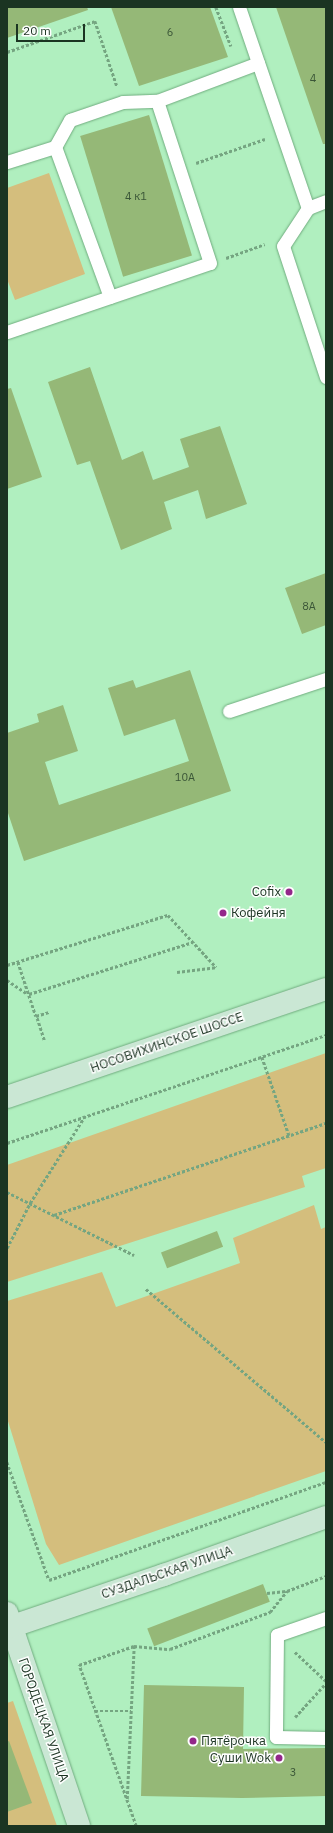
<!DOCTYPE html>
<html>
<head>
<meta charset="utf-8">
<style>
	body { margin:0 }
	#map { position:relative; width:333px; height:1833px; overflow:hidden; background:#b0efbf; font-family:"IBM Plex Sans",sans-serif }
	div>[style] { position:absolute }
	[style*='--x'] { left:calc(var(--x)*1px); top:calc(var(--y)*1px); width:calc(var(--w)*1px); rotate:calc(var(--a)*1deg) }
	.green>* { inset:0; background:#d4be7d }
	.building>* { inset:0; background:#95b877; transform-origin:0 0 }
	.path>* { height:2.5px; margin-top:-1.25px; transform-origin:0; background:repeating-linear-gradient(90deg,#75a581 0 3px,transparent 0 5px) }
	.roads { filter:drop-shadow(0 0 1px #70ac7f) drop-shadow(0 0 1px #70ac7f) }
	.lane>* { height:13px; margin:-6.5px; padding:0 6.5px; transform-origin:6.5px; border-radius:6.5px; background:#fff }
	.secondary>* { height:22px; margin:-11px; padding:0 11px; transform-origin:11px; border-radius:11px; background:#cae7d4 }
	.dots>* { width:11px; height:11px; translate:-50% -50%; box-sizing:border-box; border:2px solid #fefefe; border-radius:50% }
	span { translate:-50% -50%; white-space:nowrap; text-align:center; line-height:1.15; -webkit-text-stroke:3px #fefefe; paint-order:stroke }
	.number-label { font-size:11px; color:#3a5537 }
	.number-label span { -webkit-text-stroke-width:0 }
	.poi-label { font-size:13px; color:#1b3422 }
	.right { translate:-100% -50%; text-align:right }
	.left { translate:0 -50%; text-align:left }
	.street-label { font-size:13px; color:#1b3422 }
	.frame { position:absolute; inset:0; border:8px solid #1b3422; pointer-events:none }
	.scale { position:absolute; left:16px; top:24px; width:69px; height:18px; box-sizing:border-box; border:2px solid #1b3422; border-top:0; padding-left:5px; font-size:12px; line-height:14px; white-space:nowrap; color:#1b3422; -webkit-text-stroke:3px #fefefe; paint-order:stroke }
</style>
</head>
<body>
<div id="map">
	<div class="green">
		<i style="clip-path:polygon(49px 173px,85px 274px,15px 300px,7px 279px,7px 188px)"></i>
		<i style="clip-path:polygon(326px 1053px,326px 1168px,302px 1176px,305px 1187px,7px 1282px,7px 1165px)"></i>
		<i style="clip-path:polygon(314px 1205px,321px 1229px,326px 1227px,326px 1471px,59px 1565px,46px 1544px,7px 1418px,7px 1301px,102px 1272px,116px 1307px,240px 1263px,233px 1238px)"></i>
		<i style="clip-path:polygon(13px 1701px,57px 1826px,7px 1826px,7px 1703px)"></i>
	</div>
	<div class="building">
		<i style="clip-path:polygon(7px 7px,87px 7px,88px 10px,7px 38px)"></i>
		<i style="clip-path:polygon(111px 7px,210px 7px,228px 57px,139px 86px)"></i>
		<i style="clip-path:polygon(276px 7px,326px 7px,326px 144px,323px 144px)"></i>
		<i style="left:149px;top:115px;width:147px;height:72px;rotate:73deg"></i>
		<i style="clip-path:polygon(90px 367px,122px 460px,143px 451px,153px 480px,189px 467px,180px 439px,220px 426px,247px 504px,206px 519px,198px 490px,164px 502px,172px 529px,121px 550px,90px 461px,77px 465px,48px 382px)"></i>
		<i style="clip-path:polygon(11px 388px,42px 477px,7px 489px,7px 389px)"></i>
		<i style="clip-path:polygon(326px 573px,326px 625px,302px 634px,285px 588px)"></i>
		<i style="clip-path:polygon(190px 670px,231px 791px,24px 861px,7px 810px,7px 733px,39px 722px,37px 714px,63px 705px,78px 751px,45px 762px,59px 805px,189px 761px,175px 719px,124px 736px,108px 688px,133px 680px,136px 688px)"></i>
		<i style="left:217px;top:1231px;width:17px;height:60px;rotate:69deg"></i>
		<i style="left:263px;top:1584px;width:19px;height:124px;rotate:69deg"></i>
		<i style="clip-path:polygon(144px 1685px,244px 1687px,243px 1749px,326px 1748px,326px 1796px,242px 1798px,141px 1796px)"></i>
		<i style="clip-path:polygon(9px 1741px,32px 1803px,7px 1812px,7px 1742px)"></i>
	</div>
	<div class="path">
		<i style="--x:216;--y:7;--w:42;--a:69"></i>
		<i style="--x:7;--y:52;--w:93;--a:-19.4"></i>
		<i style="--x:95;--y:21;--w:69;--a:71.3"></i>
		<i style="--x:196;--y:163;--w:73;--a:-19.2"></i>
		<i style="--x:226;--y:258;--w:41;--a:-19.7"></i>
		<i style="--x:18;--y:962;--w:57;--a:71.6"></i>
		<i style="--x:7;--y:965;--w:169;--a:-17.3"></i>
		<i style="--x:168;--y:915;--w:71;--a:47.3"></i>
		<i style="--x:177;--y:972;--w:39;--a:-7"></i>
		<i style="--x:7;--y:980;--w:25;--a:34"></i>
		<i style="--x:29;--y:994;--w:172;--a:-17.6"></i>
		<i style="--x:44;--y:1040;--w:25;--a:-108"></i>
		<i style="--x:36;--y:1016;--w:14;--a:-17"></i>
		<i style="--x:262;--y:1057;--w:83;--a:70.9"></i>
		<i style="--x:7;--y:1143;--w:337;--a:-18.7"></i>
		<i style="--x:7;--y:1192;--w:142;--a:26.4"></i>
		<i style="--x:54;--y:1215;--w:287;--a:-18.7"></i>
		<i style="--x:7;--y:1248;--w:51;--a:-62.9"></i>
		<i style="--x:30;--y:1203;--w:103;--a:-57.7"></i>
		<i style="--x:146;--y:1289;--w:236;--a:40.4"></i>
		<i style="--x:7;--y:1462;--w:125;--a:70.4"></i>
		<i style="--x:49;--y:1580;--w:294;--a:-19.5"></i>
		<i style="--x:267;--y:1593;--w:19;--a:-6"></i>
		<i style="--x:295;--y:1652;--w:42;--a:43.1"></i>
		<i style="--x:95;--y:1711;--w:36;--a:0"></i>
		<i style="--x:295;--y:1717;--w:46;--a:-47.6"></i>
		<i style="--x:127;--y:1799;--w:153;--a:-87.4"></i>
		<i style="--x:136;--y:1826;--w:171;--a:-109.5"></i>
		<i style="--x:79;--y:1665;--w:58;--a:-19.1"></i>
		<i style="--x:134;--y:1646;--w:36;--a:5"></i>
		<i style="--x:170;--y:1649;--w:107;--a:-20.3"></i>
		<i style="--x:270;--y:1612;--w:27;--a:-51"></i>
		<i style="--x:287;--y:1591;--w:42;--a:-21"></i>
	</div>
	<div class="roads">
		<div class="lane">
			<i style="--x:239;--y:7;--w:213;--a:71.1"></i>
			<i style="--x:7;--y:162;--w:50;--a:-17.4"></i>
			<i style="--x:326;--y:201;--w:19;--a:159"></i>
			<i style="--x:308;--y:208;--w:45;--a:123.3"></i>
			<i style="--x:283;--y:246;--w:138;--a:71.8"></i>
			<i style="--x:110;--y:297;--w:160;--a:-110.1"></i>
			<i style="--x:55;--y:147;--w:31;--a:-61"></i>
			<i style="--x:70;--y:120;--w:56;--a:-18.8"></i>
			<i style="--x:123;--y:102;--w:34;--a:-2"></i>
			<i style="--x:157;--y:101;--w:108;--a:-20.6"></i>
			<i style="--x:7;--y:332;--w:214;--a:-18.8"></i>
			<i style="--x:210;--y:263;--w:170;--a:-108.1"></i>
			<i style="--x:229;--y:711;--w:102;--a:-18.3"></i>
			<i style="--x:326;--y:1618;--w:52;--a:160.9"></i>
			<i style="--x:277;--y:1635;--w:102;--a:90.6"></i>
			<i style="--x:276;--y:1737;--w:50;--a:1.1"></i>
		</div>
		<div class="secondary">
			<i style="--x:7;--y:1097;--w:337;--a:-18.7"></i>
			<i style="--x:7;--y:1613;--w:225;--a:71.3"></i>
			<i style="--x:7;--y:1628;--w:166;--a:-18.7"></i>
			<i style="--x:164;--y:1575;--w:172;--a:-19.7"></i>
		</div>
	</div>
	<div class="dots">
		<i style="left:289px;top:892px;background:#93278a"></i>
		<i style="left:223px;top:913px;background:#93278a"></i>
		<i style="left:193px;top:1741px;background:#93278a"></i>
		<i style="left:279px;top:1758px;background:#93278a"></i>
	</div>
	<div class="number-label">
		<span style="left:170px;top:32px">6</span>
		<span style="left:313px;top:78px">4</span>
		<span style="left:136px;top:196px">4 к1</span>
		<span style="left:309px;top:606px">8A</span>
		<span style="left:185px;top:777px">10А</span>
		<span style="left:293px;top:1772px">3</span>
	</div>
	<div class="poi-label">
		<span class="right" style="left:281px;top:892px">Cofix</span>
		<span class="left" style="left:231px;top:913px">Кофейня</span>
		<span class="left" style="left:201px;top:1741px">Пятёрочка</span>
		<span class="right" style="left:271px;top:1758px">Суши Wok</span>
	</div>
	<div class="street-label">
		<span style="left:167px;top:1043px;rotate:-19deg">НОСОВИХИНСКОЕ ШОССЕ</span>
		<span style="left:167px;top:1573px;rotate:-19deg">СУЗДАЛЬСКАЯ УЛИЦА</span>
		<span style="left:43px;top:1720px;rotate:71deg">ГОРОДЕЦКАЯ УЛИЦА</span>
	</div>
	<div class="frame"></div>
	<div class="scale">20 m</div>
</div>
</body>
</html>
